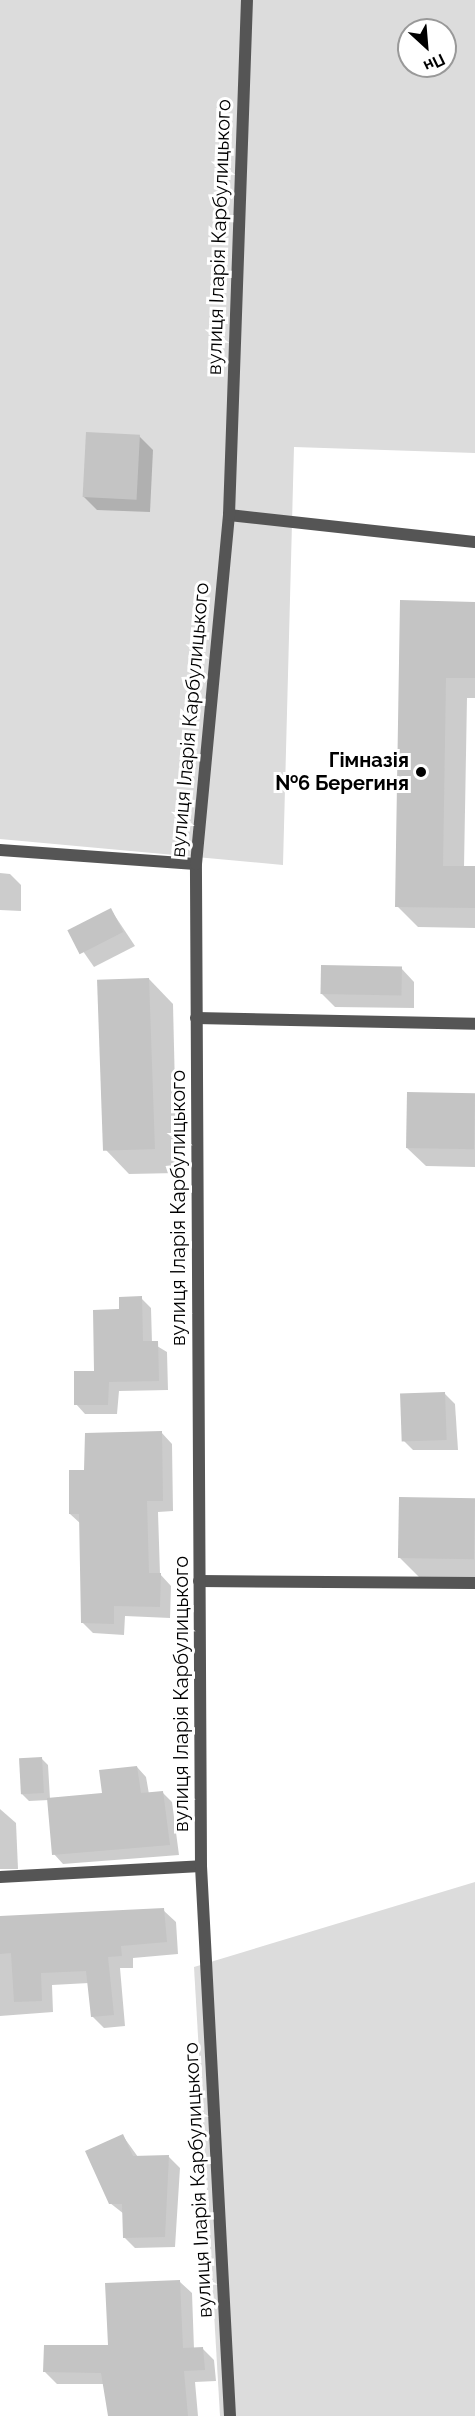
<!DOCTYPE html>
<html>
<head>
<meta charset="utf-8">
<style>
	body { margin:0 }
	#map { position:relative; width:475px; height:2416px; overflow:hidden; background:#fff; font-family:Raleway,sans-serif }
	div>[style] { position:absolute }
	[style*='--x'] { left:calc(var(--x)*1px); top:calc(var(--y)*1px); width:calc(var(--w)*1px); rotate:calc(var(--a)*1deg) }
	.green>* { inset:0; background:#dcdcdc }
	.shadow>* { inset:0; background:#0003 }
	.building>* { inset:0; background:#c4c4c4; transform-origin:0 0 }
	.lane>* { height:12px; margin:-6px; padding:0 6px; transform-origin:6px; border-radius:6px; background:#555 }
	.street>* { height:12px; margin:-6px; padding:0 6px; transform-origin:6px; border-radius:6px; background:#555 }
	.dots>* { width:16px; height:16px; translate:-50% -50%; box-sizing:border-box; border:3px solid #fff; border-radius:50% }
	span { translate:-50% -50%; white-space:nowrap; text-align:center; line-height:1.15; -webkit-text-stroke:6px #fff; paint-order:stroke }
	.street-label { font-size:20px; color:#000 }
	.poi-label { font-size:20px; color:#000; font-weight:700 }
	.right { translate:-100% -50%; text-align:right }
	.north { position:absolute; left:397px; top:18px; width:60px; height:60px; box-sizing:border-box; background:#fff; border:2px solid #999; border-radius:50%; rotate:154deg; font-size:16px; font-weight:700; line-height:24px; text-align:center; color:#000 }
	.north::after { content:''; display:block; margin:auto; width:21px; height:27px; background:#000; clip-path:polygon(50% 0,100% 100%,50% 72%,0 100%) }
</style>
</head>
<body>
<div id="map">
	<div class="green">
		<i style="clip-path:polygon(evenodd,0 0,475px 0,475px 453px,294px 447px,283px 865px,0 839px,0 0,409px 30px,445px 30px,445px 66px,409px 66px,409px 30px)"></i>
		<i style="clip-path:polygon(475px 1882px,475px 2416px,220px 2416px,194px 1967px)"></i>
	</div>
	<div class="shadow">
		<i style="clip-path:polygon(139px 436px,153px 450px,150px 512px,97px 510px,84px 497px)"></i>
		<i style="clip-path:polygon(402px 602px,475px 603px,475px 698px,467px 698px,464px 868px,475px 868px,475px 928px,418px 927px,397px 906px)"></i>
		<i style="clip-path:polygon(0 873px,10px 874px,21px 885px,21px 911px,0 910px)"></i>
		<i style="clip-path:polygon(111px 910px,135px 946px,94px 967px,69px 931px)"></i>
		<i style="clip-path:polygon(401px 968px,414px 982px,414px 1008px,335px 1007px,322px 994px)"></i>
		<i style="clip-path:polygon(149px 979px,173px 1004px,177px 1173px,129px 1174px,105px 1149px)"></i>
		<i style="clip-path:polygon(475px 1094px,475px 1167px,426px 1166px,407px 1148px)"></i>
		<i style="clip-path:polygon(141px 1298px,151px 1308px,152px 1343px,167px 1352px,168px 1390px,119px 1391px,117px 1414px,85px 1414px,76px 1404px)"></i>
		<i style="clip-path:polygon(444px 1393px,455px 1404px,458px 1450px,413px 1450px,402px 1439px)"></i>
		<i style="clip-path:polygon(161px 1432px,172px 1444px,173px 1511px,158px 1512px,160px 1574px,171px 1586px,170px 1618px,125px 1616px,124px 1635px,93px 1633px,82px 1622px,81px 1524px,70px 1514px,85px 1471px)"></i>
		<i style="clip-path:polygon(475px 1499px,475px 1583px,424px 1582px,400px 1558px)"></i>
		<i style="clip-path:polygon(41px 1758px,48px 1765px,50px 1799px,104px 1794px,137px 1767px,146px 1777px,149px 1794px,162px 1792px,172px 1802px,179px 1855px,63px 1864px,54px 1854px,49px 1800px,29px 1801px,22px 1794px)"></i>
		<i style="clip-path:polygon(0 1809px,16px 1823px,18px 1869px,0 1869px)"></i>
		<i style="clip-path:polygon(163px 1910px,176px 1922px,178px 1954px,133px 1958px,133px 1968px,120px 1968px,125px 2026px,104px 2028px,92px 2016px,89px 1983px,52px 1985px,53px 2012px,0 2016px,0 1918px)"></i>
		<i style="clip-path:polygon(123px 2136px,138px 2157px,169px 2157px,180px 2168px,175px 2247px,135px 2248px,124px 2237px,124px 2214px,110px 2203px)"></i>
		<i style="clip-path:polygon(180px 2282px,192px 2293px,194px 2349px,202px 2348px,214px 2360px,216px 2381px,195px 2382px,198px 2416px,109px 2416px,107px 2384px,57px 2384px,45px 2372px,110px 2347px)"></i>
	</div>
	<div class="building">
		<i style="left:86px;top:432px;width:54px;height:65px;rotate:3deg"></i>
		<i style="clip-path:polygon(400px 600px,475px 602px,475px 678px,446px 678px,443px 866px,475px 866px,475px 908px,395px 907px)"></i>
		<i style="left:111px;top:908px;width:27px;height:49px;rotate:63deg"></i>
		<i style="left:321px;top:965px;width:81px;height:29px;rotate:1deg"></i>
		<i style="left:149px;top:978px;width:171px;height:52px;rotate:88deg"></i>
		<i style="left:407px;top:1092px;width:68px;height:56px;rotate:1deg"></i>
		<i style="clip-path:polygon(142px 1296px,143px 1341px,158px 1341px,159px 1381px,109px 1382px,108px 1405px,74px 1405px,74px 1371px,94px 1371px,93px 1310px,119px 1309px,119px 1297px)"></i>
		<i style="left:445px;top:1392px;width:48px;height:45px;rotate:88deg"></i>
		<i style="clip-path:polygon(162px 1431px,163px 1501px,147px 1501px,149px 1573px,161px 1573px,160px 1607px,114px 1606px,114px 1624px,81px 1623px,79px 1514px,69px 1514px,69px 1470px,84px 1470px,85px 1433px)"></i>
		<i style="left:399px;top:1497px;width:76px;height:61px;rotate:1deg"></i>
		<i style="left:42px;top:1757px;width:36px;height:23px;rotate:87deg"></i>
		<i style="clip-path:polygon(137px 1766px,141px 1793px,163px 1791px,170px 1845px,52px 1855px,47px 1798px,102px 1793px,99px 1770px)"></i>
		<i style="clip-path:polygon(164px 1908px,167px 1942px,121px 1946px,122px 1956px,108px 1957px,114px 2015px,91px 2017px,86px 1971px,41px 1973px,42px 2001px,14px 2002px,11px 1953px,0 1954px,0 1916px)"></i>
		<i style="clip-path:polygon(123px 2134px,133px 2156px,169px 2155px,165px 2237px,123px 2238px,122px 2204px,109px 2204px,85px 2151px)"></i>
		<i style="clip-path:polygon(180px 2280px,183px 2348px,203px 2347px,205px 2370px,184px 2371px,188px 2416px,108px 2416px,101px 2373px,43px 2372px,44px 2345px,108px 2345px,105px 2283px)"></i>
	</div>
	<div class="lane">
		<i style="--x:229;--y:515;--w:247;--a:6.3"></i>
		<i style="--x:196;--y:1018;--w:279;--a:1.2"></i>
		<i style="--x:199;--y:1581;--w:276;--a:0.4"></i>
	</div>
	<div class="street">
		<i style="--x:0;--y:850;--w:196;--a:4.1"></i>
		<i style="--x:0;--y:1877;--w:201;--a:-3.1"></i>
		<i style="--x:230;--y:2416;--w:551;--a:-93.02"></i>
		<i style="--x:201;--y:1866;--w:1002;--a:-90.29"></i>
		<i style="--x:196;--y:864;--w:351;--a:-84.6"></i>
		<i style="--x:229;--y:515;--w:515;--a:-88"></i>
	</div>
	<div class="dots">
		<i style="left:421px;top:772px;background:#000"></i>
	</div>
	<div class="street-label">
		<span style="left:219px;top:237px;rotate:-88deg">вулиця Іларія Карбулицького</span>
		<span style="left:190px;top:720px;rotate:-85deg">вулиця Іларія Карбулицького</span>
		<span style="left:178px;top:1208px;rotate:-90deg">вулиця Іларія Карбулицького</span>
		<span style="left:181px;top:1694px;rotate:-90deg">вулиця Іларія Карбулицького</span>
		<span style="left:198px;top:2180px;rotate:-93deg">вулиця Іларія Карбулицького</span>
	</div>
	<div class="poi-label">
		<span class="right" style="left:409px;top:772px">Гімназія<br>№6 Берегиня</span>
	</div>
	<div class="north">Пн</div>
</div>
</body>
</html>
